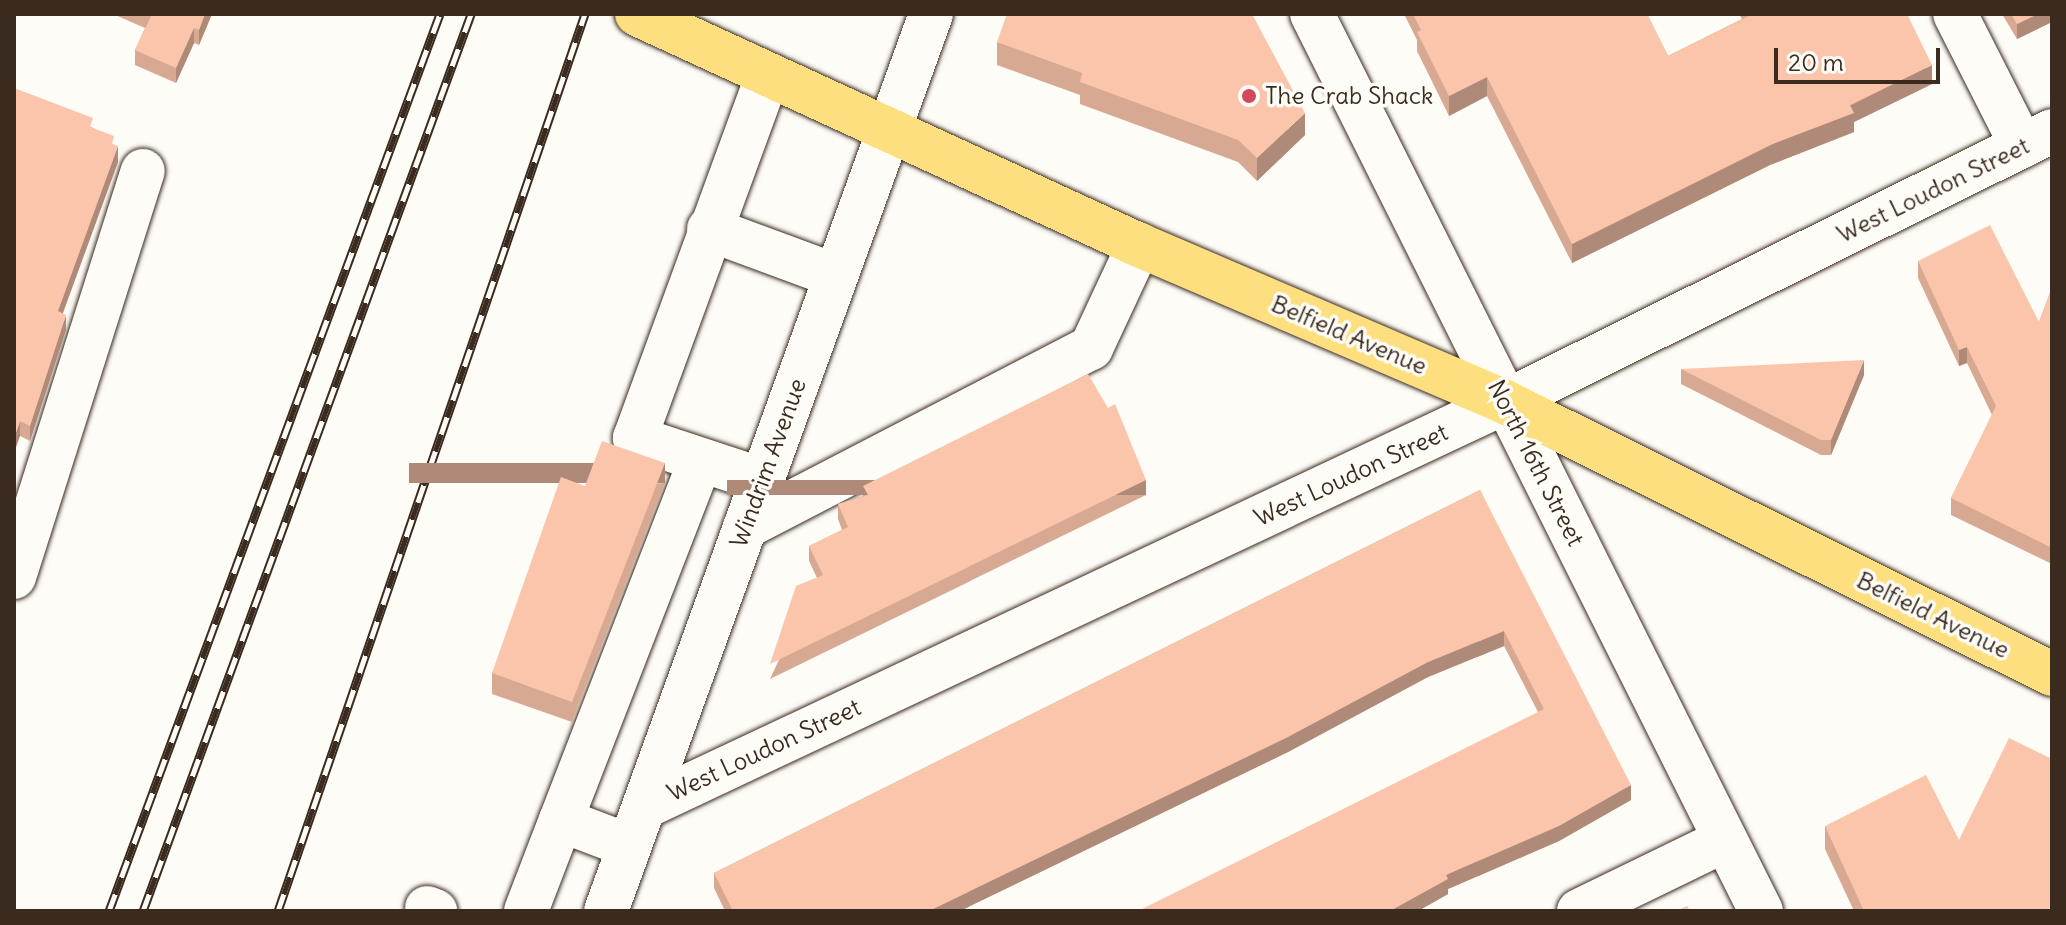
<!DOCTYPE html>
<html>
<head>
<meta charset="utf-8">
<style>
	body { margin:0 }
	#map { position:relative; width:2066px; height:925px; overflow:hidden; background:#fdfcf7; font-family:Delius,sans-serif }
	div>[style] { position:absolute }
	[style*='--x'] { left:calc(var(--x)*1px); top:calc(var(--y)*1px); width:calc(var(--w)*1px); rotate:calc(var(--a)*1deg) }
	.roads { filter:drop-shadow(0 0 2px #3b2a1e) drop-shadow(0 0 2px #3b2a1e) }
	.minor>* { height:44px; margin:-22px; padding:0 22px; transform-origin:22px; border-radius:22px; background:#fdfcf7 }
	.major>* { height:44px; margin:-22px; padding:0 22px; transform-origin:22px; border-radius:22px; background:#fedf80 }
	.rail>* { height:9px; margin-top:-4.5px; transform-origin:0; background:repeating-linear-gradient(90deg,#fdfcf7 0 18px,#3b2a1e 0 36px); box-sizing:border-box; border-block:2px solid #3b2a1e }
	.wall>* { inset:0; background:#d7a993 }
	.shaded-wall>* { inset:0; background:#af8a78; transform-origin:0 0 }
	.building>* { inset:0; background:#fac5ab }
	.dots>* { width:22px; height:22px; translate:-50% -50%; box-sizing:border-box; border:4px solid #fdfcf7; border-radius:50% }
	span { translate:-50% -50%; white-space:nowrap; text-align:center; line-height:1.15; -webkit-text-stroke:7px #fdfcf7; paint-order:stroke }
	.poi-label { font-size:24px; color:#3b2a1e }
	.left { translate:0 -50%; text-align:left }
	.street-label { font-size:24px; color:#3b2a1e }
	.frame { position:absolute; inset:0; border:16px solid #3b2a1e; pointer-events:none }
	.scale { position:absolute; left:1774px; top:48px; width:166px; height:36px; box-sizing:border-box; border:4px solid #3b2a1e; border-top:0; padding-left:10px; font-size:24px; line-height:28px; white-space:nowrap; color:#3b2a1e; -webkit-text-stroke:6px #fdfcf7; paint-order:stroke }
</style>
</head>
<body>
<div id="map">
	<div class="roads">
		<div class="minor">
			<i style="--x:1312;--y:14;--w:1003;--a:63.41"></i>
			<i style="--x:1955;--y:14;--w:148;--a:63.1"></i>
			<i style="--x:709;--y:229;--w:135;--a:20.3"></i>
			<i style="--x:762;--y:480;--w:134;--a:-161.7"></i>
			<i style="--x:635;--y:438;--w:383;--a:-69.9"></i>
			<i style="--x:745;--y:527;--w:390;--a:-27.4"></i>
			<i style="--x:1091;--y:348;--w:114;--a:-65"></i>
			<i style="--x:14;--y:577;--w:426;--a:-72.4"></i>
			<i style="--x:644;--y:807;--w:951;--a:-25.19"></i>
			<i style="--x:1505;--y:402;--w:610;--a:-26.36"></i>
			<i style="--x:561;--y:820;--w:385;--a:-68.8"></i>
			<i style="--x:427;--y:908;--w:9;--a:21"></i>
			<i style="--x:526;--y:911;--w:97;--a:-69"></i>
			<i style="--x:561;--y:820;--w:73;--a:20.9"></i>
			<i style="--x:606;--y:911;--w:954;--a:-70.08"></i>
			<i style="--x:1579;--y:911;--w:162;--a:-25.9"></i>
		</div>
		<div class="major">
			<i style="--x:637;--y:14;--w:553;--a:24.71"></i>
			<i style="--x:1139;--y:245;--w:398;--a:23.2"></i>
			<i style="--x:1505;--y:402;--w:611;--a:26.44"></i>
		</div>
	</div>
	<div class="rail">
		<i style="--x:109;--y:911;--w:956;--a:-69.75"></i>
		<i style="--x:143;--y:911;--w:955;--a:-69.91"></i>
		<i style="--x:278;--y:911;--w:948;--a:-71.11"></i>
	</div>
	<div class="wall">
		<i style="clip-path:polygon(113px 14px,212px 14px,199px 45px,194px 43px,176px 83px,135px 65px,135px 50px,145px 28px)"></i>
		<i style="clip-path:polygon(1404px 14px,1647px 14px,1668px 56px,1742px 19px,1739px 14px,1907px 14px,1932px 84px,1854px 122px,1854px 132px,1770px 165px,1572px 263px,1487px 96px,1449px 116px,1417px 51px,1417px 40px)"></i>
		<i style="clip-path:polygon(2002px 14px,2052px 14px,2052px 22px,2017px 39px)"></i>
		<i style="clip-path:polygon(997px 42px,1305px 135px,1257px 181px,1238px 162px,1080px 104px,1080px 95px,997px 65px)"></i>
		<i style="clip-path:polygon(14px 88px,93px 128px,114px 145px,118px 162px,63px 313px,66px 330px,30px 441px,20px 436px)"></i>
		<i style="clip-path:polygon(1918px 261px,2039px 322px,2052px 287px,2052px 564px,1951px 515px,1951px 498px,1992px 415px,1967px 363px,1959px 366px,1918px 278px)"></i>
		<i style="clip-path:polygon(1681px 369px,1864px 375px,1831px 455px,1821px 455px,1681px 384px)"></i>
		<i style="clip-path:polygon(665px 483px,572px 722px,492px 694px,492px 673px,585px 486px)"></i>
		<i style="clip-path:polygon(863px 486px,1146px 495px,770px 679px,817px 578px,809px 561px,809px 546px,842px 530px,838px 519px,838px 504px,863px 496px)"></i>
		<i style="clip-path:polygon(1480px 490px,1631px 800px,1559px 841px,1448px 889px,1448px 894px,1418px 911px,1538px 712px,1504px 646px,1428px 677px,1288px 752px,960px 911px,725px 911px,714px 888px,714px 873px)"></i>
		<i style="clip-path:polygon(1825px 826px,1959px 840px,2052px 911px,1854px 911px,1825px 849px)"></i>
	</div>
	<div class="shaded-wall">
		<i style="clip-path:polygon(205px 14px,212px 14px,199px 45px,199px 30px)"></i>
		<i style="clip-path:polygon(2038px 14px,2052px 14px,2052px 22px,2017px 39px,2017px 24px)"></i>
		<i style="clip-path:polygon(194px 28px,194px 43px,176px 83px,176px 68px)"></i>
		<i style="clip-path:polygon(1932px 65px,1932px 84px,1854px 122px,1854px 132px,1770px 165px,1572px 263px,1572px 244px)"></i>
		<i style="clip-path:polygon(1487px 77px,1487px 96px,1449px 116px,1449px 96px)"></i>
		<i style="clip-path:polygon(1305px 113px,1305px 135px,1257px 181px,1257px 158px)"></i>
		<i style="clip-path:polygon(118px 146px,118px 162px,58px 326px,58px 311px)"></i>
		<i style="clip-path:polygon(66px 315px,66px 330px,30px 441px,30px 426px)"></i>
		<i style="clip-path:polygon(1967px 347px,1967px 363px,1959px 366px,1959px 350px)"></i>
		<i style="clip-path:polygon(1864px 360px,1864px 375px,1831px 455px,1831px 440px)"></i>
		<i style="clip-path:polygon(20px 421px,20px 436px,14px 453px,14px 438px)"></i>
		<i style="left:665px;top:463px;width:20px;height:256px;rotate:90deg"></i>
		<i style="left:1146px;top:480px;width:15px;height:419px;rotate:90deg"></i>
		<i style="clip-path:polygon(1504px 631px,1504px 646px,1428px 677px,1288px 752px,960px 911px,929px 911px,1428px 662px)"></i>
		<i style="clip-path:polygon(1631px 785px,1631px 800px,1559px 841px,1448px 889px,1448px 894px,1418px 911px,1390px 911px,1446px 875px)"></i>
	</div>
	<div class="building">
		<i style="clip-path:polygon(147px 14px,205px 14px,199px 30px,194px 28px,176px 68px,135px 50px,151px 16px)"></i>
		<i style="clip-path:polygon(1007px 14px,1252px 14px,1305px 113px,1257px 158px,1238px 140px,1080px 82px,1082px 73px,997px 42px)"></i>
		<i style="clip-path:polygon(1413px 14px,1647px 14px,1668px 56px,1749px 16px,1748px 14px,1907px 14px,1932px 65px,1850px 105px,1854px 113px,1770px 145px,1572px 244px,1487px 77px,1449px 96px,1417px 32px,1421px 30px)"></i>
		<i style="clip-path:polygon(2011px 14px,2038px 14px,2017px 24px)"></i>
		<i style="clip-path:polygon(14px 88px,93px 118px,90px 127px,114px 136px,112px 144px,118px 146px,58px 311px,66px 315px,30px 426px,20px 421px,14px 438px)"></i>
		<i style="clip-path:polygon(1990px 225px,2039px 322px,2052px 287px,2052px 548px,1951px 498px,1996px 406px,1967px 347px,1959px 350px,1918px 261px)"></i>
		<i style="clip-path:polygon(1864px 360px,1831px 440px,1821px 440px,1681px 369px)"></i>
		<i style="clip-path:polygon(1088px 374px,1108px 408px,1115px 404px,1146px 480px,770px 664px,796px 586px,823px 575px,809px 546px,848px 527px,838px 504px,868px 495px,863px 486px)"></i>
		<i style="clip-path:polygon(602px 441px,665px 463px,572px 702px,492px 673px,561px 477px,585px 486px)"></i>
		<i style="clip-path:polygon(1480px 490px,1631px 785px,1559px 826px,1446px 875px,1448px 879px,1390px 911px,1138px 911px,1544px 709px,1504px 631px,1428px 662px,1288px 737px,929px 911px,733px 911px,714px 873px)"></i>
		<i style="clip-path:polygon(2009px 738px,2052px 759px,2052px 911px,1864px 911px,1825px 826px,1926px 775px,1959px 840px)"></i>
		<i style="clip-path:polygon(1687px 906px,1690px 911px,1676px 911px)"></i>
	</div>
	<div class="dots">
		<i style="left:1249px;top:96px;background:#d1495b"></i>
	</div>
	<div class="poi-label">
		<span class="left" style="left:1265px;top:96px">The Crab Shack</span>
	</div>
	<div class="street-label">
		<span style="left:1933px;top:190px;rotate:-26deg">West Loudon Street</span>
		<span style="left:1349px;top:335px;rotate:23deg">Belfield Avenue</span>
		<span style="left:768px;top:463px;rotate:-70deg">Windrim Avenue</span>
		<span style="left:1536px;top:463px;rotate:63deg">North 16th Street</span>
		<span style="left:1351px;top:475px;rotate:-25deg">West Loudon Street</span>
		<span style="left:1933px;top:615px;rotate:26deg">Belfield Avenue</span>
		<span style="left:764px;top:750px;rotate:-25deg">West Loudon Street</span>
	</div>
	<div class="frame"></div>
	<div class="scale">20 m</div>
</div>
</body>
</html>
